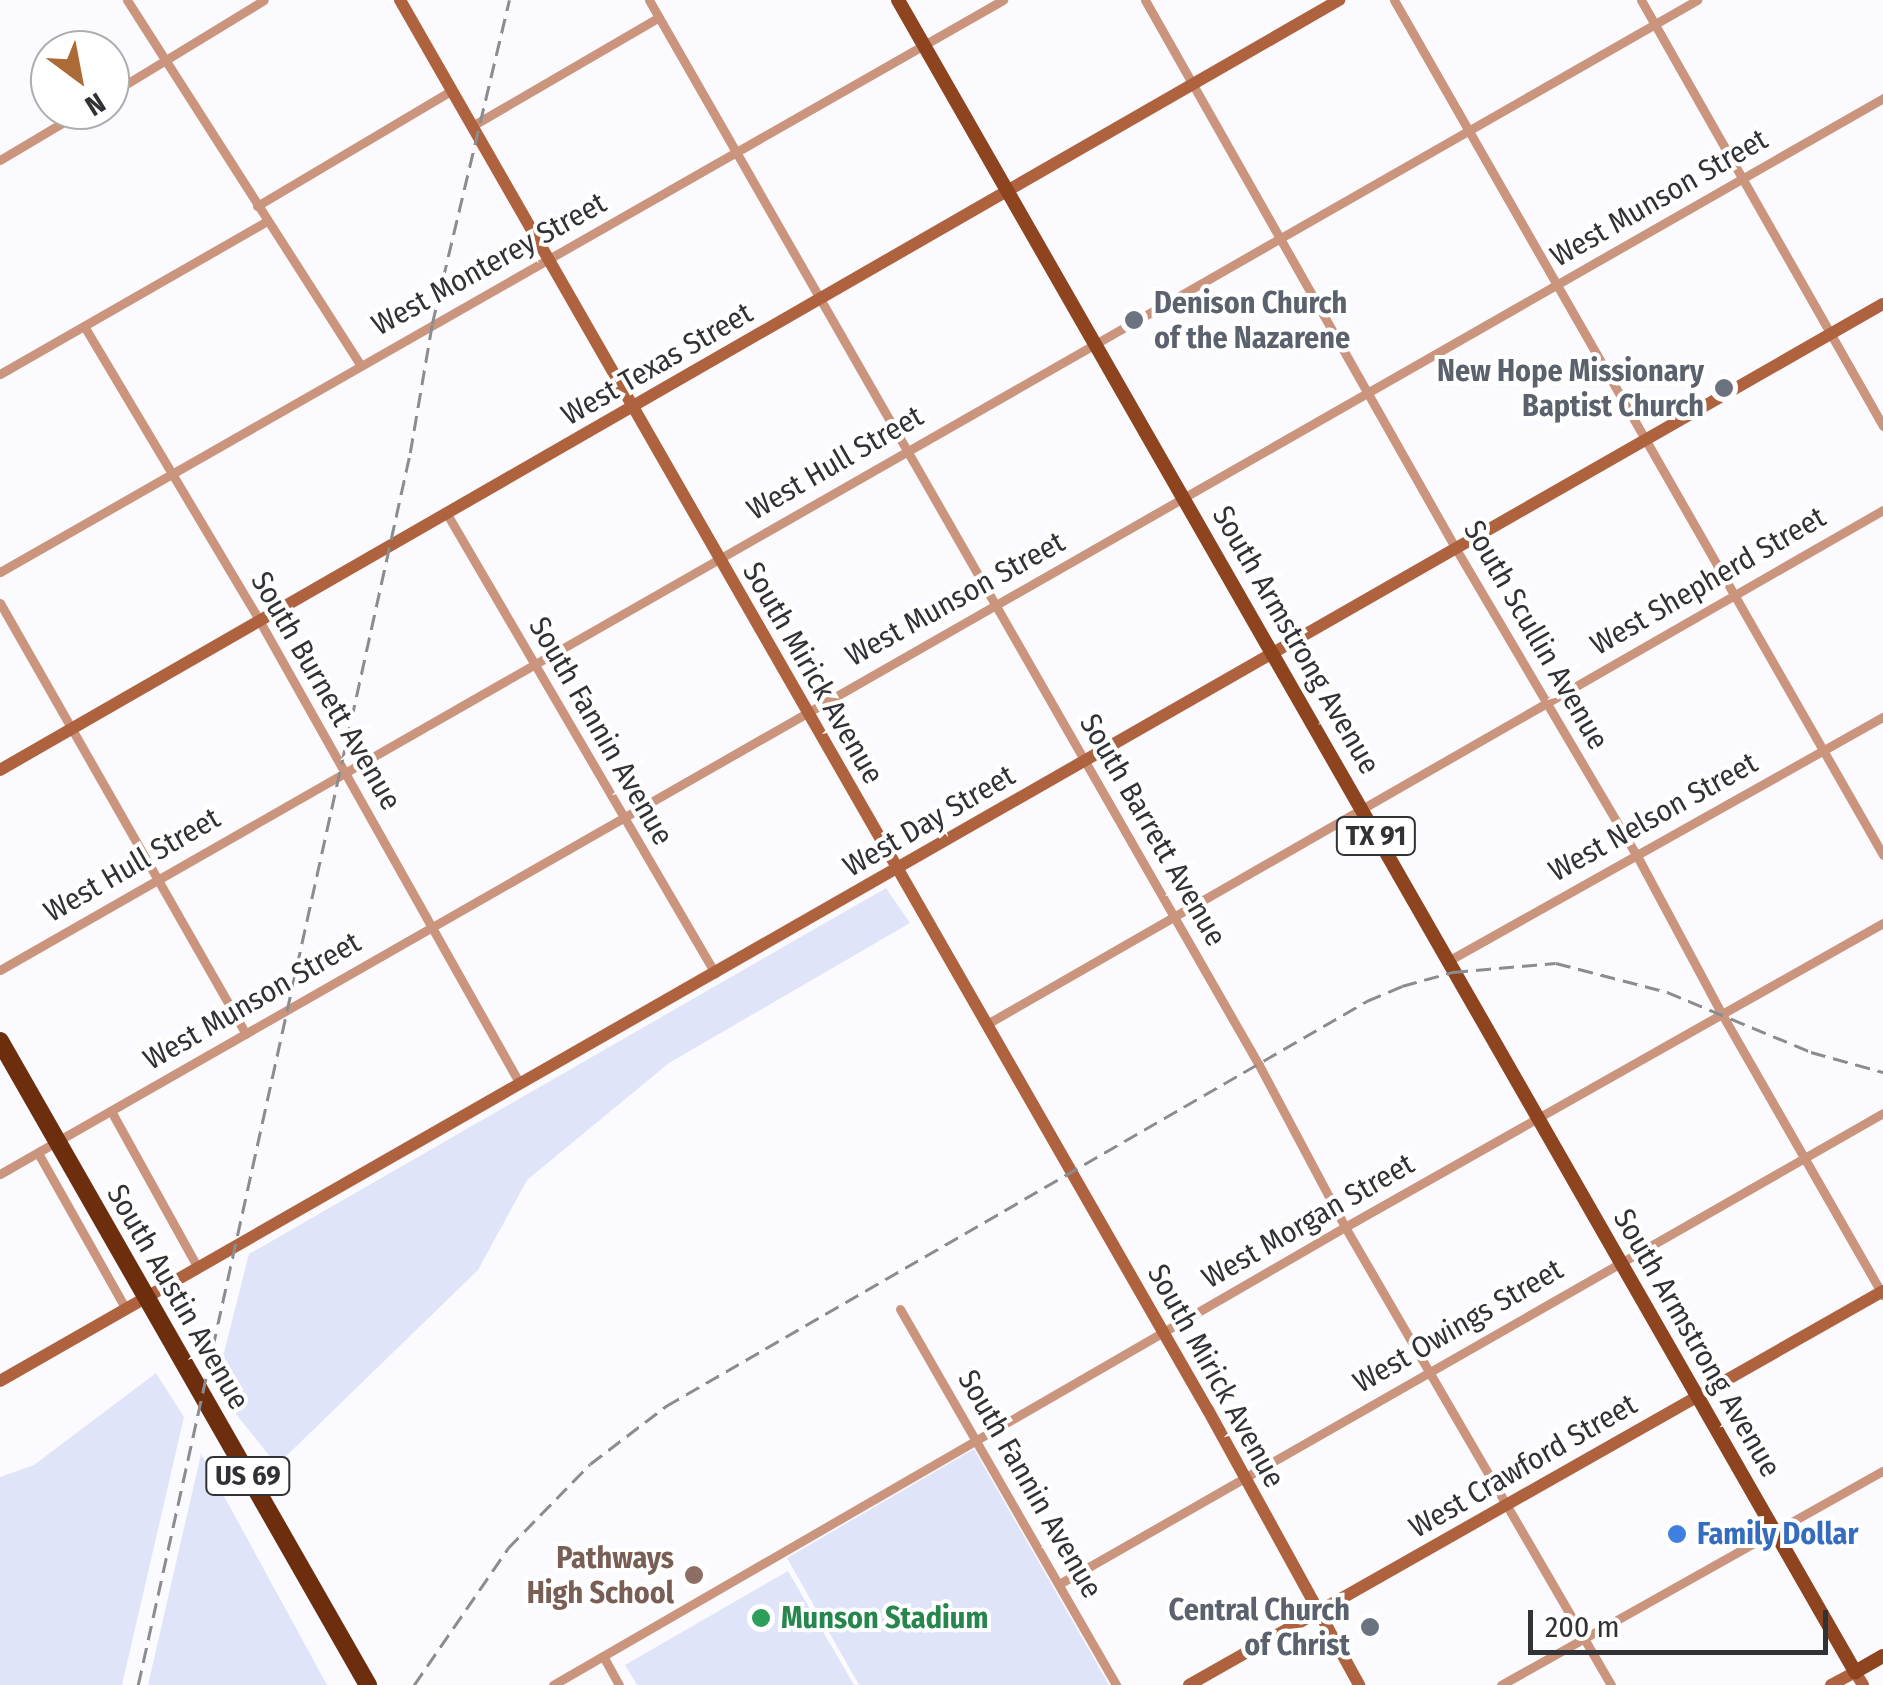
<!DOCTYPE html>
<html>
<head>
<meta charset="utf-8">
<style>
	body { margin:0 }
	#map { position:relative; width:1883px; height:1685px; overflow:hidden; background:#fafaff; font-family:"Fira Sans Condensed",sans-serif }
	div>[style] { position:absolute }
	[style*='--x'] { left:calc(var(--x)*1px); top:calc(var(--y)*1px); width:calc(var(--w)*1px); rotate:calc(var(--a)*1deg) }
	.green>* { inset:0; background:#e0e4f8 }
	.street>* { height:9px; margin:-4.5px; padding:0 4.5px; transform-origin:4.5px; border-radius:4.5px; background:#cb957d }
	.secondary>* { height:12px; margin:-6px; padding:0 6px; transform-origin:6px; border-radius:6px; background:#af623e }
	.primary>* { height:14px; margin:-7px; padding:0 7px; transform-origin:7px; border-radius:7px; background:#8e441f }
	.highway>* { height:18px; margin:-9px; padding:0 9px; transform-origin:9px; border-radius:9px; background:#6d2e0d }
	.rail>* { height:2.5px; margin-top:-1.25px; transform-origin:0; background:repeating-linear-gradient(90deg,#8b8c90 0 15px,transparent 0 23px) }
	.dots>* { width:28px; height:28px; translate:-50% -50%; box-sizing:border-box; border:5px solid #fff; border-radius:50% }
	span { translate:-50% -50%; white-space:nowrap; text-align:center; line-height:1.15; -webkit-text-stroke:8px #fff; paint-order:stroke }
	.shield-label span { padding:2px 8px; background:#fff; border:2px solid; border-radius:8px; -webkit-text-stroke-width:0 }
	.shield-label { font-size:28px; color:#313236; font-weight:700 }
	.street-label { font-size:30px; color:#313236 }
	.worship-label { font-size:30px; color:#5b616d; font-weight:700 }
	.left { translate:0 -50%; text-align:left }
	.right { translate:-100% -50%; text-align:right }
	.shop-label { font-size:30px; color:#366cbe; font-weight:700 }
	.education-label { font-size:30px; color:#785e54; font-weight:700 }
	.leisure-label { font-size:30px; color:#27864d; font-weight:700 }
	.north { position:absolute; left:30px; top:30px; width:100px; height:100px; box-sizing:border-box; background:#fff; border:2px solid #adadaf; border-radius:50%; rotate:148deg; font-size:28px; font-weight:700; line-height:40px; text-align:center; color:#313236 }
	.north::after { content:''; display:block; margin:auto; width:35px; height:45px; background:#ac6b36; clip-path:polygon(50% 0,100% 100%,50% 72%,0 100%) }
	.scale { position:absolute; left:1528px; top:1610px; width:300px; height:45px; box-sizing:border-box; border:5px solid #313236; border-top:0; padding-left:12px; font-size:30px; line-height:35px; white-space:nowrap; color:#313236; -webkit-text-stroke:8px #fff; paint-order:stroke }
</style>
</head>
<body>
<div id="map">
	<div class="green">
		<i style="clip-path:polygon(886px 888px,910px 923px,669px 1063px,527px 1180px,478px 1270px,277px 1465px,215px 1388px,249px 1254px)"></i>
		<i style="clip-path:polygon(156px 1373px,184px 1417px,122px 1685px,0 1685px,0 1477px,34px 1465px)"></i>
		<i style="clip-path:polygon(974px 1449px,1109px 1685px,859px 1685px,787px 1558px)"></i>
		<i style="clip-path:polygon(201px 1454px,327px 1685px,148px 1685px)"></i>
		<i style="clip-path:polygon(788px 1571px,854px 1685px,637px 1685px,625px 1665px)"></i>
	</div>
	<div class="street">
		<i style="--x:127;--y:0;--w:433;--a:57.4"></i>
		<i style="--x:649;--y:0;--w:1227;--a:60.2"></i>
		<i style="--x:1259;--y:1065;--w:183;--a:62"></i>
		<i style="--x:1345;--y:1227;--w:530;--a:59.85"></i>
		<i style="--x:1145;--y:0;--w:631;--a:60.47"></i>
		<i style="--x:1456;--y:549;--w:354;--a:59.5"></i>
		<i style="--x:1636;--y:854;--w:184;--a:61.8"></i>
		<i style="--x:1723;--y:1016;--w:322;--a:60.2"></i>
		<i style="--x:1394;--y:0;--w:985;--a:60.23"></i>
		<i style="--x:1641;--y:0;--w:490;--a:60.4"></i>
		<i style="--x:110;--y:94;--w:180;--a:-31.4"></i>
		<i style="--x:472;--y:126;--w:216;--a:-30.2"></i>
		<i style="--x:0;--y:160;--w:98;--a:-30.8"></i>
		<i style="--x:257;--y:206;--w:226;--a:-30.7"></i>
		<i style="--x:84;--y:326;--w:342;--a:59.2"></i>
		<i style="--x:259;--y:620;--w:532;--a:60.64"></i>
		<i style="--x:0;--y:374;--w:308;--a:-29.8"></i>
		<i style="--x:447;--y:514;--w:532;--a:59.72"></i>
		<i style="--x:0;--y:572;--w:1155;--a:-29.7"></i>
		<i style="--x:0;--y:603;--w:496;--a:60.3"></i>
		<i style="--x:1448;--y:961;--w:499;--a:-29.3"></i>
		<i style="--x:0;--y:970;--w:1955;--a:-29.75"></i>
		<i style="--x:987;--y:1024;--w:1033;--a:-29.84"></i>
		<i style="--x:111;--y:1111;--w:179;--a:61"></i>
		<i style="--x:38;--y:1153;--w:179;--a:60.6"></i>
		<i style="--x:0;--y:1174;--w:2169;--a:-29.74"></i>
		<i style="--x:900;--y:1309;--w:434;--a:60.1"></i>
		<i style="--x:1059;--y:1584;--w:949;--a:-29.75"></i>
		<i style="--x:603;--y:1656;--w:33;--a:61"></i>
		<i style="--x:553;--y:1685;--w:915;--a:-30.04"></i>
		<i style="--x:1345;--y:1227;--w:618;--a:-29.47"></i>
		<i style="--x:1501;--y:1685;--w:438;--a:-29.3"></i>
	</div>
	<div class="secondary">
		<i style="--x:400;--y:0;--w:1625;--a:60.19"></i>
		<i style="--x:1208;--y:1410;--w:314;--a:61.2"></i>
		<i style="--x:0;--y:770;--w:1545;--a:-29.9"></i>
		<i style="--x:0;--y:1381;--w:2169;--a:-29.77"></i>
		<i style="--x:1189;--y:1685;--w:798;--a:-29.58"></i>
		<i style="--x:1831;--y:1685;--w:27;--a:-28"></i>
		<i style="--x:1855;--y:1672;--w:15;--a:58"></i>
	</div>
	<div class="primary">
		<i style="--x:898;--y:0;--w:1927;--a:60.21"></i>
		<i style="--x:1855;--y:1672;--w:32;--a:-30"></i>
	</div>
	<div class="highway">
		<i style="--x:0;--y:1041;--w:742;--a:60.26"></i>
	</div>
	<div class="rail">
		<i style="--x:138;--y:1685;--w:1262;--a:-77.55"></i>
		<i style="--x:410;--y:453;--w:131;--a:-80.3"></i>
		<i style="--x:432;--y:324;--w:333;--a:-76.6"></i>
		<i style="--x:414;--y:1685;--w:166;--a:-55.5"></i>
		<i style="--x:508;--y:1548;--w:117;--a:-45.7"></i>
		<i style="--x:590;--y:1464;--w:96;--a:-37.3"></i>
		<i style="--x:666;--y:1406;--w:810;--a:-30.02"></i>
		<i style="--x:1367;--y:1001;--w:38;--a:-23"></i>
		<i style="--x:1402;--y:986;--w:53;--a:-15.4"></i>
		<i style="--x:1453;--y:972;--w:103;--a:-5"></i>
		<i style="--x:1556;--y:963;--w:115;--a:14.6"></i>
		<i style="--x:1667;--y:992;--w:156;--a:22.6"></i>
		<i style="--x:1811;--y:1052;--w:75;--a:15.5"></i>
	</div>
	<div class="dots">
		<i style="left:1134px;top:320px;background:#6b7280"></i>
		<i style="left:1724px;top:388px;background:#6b7280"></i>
		<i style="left:1677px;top:1534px;background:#3f7fe0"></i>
		<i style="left:694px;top:1575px;background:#8d6e63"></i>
		<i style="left:761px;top:1618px;background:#2e9e5b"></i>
		<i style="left:1370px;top:1627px;background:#6b7280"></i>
	</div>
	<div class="shield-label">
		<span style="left:1376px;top:836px">TX 91</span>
		<span style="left:248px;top:1476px">US 69</span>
	</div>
	<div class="street-label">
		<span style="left:1659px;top:198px;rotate:-30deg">West Munson Street</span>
		<span style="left:489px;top:264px;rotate:-29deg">West Monterey Street</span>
		<span style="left:657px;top:364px;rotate:-30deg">West Texas Street</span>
		<span style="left:835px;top:463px;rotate:-30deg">West Hull Street</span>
		<span style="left:1708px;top:581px;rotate:-30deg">West Shepherd Street</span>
		<span style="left:955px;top:599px;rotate:-29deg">West Munson Street</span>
		<span style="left:1536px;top:635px;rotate:60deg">South Scullin Avenue</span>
		<span style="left:1296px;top:640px;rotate:60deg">South Armstrong Avenue</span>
		<span style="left:813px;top:673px;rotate:60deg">South Mirick Avenue</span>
		<span style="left:326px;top:691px;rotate:60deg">South Burnett Avenue</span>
		<span style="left:601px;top:731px;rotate:60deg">South Fannin Avenue</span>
		<span style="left:1653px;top:817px;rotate:-29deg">West Nelson Street</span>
		<span style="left:929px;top:821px;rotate:-30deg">West Day Street</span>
		<span style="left:1153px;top:830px;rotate:60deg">South Barrett Avenue</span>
		<span style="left:132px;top:865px;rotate:-30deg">West Hull Street</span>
		<span style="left:252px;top:1001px;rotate:-30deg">West Munson Street</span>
		<span style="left:1308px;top:1221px;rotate:-30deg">West Morgan Street</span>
		<span style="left:178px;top:1297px;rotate:60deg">South Austin Avenue</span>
		<span style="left:1458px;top:1326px;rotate:-30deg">West Owings Street</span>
		<span style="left:1697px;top:1343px;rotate:60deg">South Armstrong Avenue</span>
		<span style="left:1216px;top:1376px;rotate:61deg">South Mirick Avenue</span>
		<span style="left:1523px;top:1466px;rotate:-30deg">West Crawford Street</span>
		<span style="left:1030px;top:1484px;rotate:60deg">South Fannin Avenue</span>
	</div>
	<div class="worship-label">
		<span class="left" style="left:1154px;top:320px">Denison Church<br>of the Nazarene</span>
		<span class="right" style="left:1704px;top:388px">New Hope Missionary<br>Baptist Church</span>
		<span class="right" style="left:1350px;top:1627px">Central Church<br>of Christ</span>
	</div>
	<div class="shop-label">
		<span class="left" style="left:1697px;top:1534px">Family Dollar</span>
	</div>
	<div class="education-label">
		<span class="right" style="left:674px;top:1575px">Pathways<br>High School</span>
	</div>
	<div class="leisure-label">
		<span class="left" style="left:781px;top:1618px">Munson Stadium</span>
	</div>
	<div class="north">N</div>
	<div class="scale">200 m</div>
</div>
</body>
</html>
